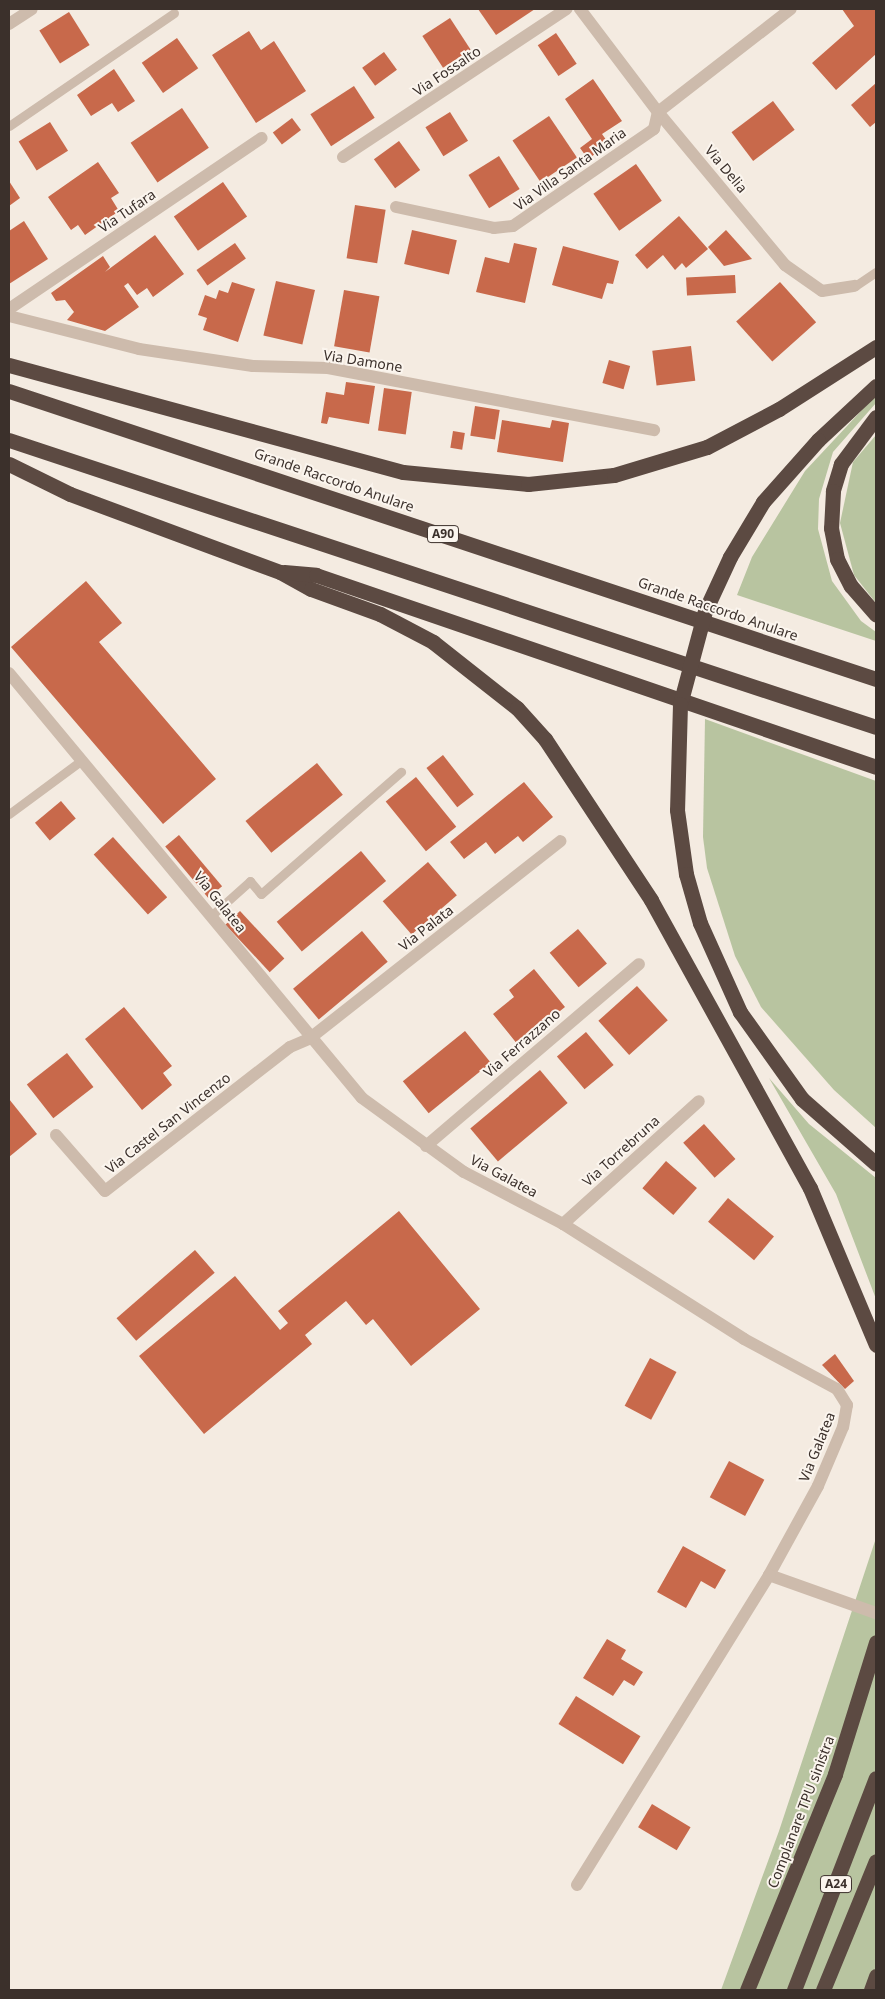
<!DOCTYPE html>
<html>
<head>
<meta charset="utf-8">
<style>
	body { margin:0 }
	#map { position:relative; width:885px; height:1999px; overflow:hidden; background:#f4ebe1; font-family:"Noto Sans",sans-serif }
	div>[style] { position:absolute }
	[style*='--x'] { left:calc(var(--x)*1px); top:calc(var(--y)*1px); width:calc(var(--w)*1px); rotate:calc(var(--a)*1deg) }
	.green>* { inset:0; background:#b8c4a0 }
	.building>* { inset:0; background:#c8694b; transform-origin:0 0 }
	.service>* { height:9px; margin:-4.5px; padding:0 4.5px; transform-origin:4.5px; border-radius:4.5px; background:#cdbbac }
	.minor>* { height:12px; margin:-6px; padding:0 6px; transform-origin:6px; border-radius:6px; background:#cdbbac }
	.tertiary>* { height:12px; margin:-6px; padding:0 6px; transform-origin:6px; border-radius:6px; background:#cdbbac }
	.motorway>* { height:15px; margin:-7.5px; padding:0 7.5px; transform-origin:7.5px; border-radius:7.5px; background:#5c4a42 }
	.motorway-bridge>* { height:15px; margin:-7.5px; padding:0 7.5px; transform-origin:7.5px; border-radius:7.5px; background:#5c4a42 }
	span { translate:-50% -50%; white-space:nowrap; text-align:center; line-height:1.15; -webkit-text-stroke:4px #fbf5ee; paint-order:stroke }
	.shield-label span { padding:1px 4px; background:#fbf5ee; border:1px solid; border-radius:4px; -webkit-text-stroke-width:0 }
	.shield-label { font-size:12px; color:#3b302b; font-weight:700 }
	.street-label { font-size:14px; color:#3b302b }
	.frame { position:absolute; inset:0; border:10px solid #3b302b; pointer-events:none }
</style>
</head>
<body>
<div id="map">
	<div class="green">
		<i style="clip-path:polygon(876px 395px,876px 403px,833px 452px,819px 499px,818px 529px,832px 581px,861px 621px,876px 632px,876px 641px,737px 595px,752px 557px,805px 471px)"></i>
		<i style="clip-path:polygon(876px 435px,876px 603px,854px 575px,840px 523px,853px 462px)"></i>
		<i style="clip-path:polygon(705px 719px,876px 781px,876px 1128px,834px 1090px,761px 1007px,735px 956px,707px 868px,703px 837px)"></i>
		<i style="clip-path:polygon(769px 1078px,809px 1124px,876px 1178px,876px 1299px,836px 1194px)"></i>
		<i style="clip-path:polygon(876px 1538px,876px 1990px,721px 1990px,779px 1831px)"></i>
	</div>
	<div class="building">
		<i style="clip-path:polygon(478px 9px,535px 9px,496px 35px)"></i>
		<i style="clip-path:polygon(842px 9px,876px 9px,876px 54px,836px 90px,812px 63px,854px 26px)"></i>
		<i style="left:69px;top:12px;width:39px;height:35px;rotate:58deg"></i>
		<i style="left:450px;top:18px;width:38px;height:33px;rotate:57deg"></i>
		<i style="clip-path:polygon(249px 31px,261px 50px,274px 41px,306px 91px,256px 123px,212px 55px)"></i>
		<i style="left:556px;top:33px;width:37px;height:22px;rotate:56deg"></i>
		<i style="left:177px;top:38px;width:37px;height:43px;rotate:55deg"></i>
		<i style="left:384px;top:52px;width:22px;height:27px;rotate:54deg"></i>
		<i style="clip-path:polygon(114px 69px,135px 101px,118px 112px,112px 103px,91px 116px,77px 95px)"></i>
		<i style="clip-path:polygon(593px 79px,622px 121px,602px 134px,609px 144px,588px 159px,580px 148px,592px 139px,565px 99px)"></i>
		<i style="clip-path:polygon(876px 83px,876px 122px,870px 127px,851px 105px)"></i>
		<i style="left:354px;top:86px;width:38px;height:52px;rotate:57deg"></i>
		<i style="left:773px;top:101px;width:36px;height:52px;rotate:53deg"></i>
		<i style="left:182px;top:108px;width:48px;height:62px;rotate:56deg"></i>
		<i style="left:450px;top:112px;width:34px;height:29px;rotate:58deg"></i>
		<i style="left:549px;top:116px;width:50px;height:44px;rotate:56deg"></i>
		<i style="left:292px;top:118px;width:15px;height:24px;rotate:53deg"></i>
		<i style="left:50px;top:122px;width:34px;height:37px;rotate:58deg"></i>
		<i style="left:399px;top:141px;width:36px;height:31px;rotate:54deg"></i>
		<i style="left:499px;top:156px;width:39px;height:36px;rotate:58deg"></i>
		<i style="clip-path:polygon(98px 162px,119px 193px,111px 198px,119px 211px,85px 235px,78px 225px,71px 230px,48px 197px)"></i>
		<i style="left:636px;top:164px;width:45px;height:52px;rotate:55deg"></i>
		<i style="clip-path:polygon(9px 181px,20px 198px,9px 206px)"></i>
		<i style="left:223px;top:182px;width:42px;height:60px;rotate:55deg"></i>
		<i style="left:355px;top:205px;width:31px;height:54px;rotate:9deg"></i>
		<i style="clip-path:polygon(679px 216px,708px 249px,686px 268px,682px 263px,675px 270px,663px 255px,647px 269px,635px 255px)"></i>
		<i style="clip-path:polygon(24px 221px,48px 259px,9px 284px,9px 231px)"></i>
		<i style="left:412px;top:230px;width:46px;height:35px;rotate:13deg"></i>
		<i style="clip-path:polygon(726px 230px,752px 259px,724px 266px,708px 247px)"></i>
		<i style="clip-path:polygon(155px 235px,184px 274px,153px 297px,147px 288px,137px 295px,128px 283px,124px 286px,139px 307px,105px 331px,67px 320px,74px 312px,65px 300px,56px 301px,51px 293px,103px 256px,110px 267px,105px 272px)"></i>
		<i style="left:235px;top:243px;width:19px;height:47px;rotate:55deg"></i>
		<i style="clip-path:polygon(514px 243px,537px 248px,525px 303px,476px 292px,485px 257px,509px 263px)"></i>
		<i style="clip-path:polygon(563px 246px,619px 261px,613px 284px,607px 283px,602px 299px,552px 285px)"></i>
		<i style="left:735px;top:275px;width:18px;height:49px;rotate:87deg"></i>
		<i style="left:276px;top:281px;width:40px;height:56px;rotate:13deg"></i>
		<i style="clip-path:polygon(232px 282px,255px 289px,238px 342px,203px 330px,207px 318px,198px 315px,205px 295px,216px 299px,219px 290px,228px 293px)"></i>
		<i style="left:780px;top:282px;width:54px;height:59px;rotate:48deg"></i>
		<i style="left:344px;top:290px;width:36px;height:57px;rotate:10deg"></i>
		<i style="left:691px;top:346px;width:35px;height:39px;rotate:83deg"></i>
		<i style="left:609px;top:360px;width:22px;height:24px;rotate:16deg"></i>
		<i style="clip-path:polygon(346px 382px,375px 386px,369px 424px,329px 417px,327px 424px,321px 423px,326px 392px,344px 395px)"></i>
		<i style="left:384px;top:388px;width:28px;height:43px;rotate:8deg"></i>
		<i style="left:475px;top:406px;width:25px;height:30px;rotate:9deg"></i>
		<i style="clip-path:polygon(502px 420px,550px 428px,552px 420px,569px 423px,563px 462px,497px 452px)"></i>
		<i style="left:453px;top:431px;width:12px;height:17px;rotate:9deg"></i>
		<i style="clip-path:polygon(86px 581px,122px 623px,99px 642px,216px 779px,163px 824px,11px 647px)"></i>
		<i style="left:443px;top:755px;width:50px;height:21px;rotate:52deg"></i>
		<i style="left:317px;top:763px;width:41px;height:92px;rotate:51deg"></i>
		<i style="left:416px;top:777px;width:64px;height:39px;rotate:51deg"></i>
		<i style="clip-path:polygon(524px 782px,553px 817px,523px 842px,518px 836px,495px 854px,486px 842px,464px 859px,450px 842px)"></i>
		<i style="left:61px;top:801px;width:23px;height:34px;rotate:50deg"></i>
		<i style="left:179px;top:835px;width:67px;height:18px;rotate:50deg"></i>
		<i style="left:113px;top:837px;width:81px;height:26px;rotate:48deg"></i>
		<i style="left:361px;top:851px;width:39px;height:110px;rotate:50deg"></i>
		<i style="left:428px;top:862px;width:44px;height:60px;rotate:49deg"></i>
		<i style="left:240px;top:911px;width:65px;height:20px;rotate:47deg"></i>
		<i style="left:578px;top:929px;width:45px;height:37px;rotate:50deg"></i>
		<i style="left:362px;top:931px;width:40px;height:90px;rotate:50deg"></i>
		<i style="clip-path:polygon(534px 969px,565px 1007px,518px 1045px,493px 1014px,514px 997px,509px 990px)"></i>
		<i style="left:637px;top:986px;width:46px;height:52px;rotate:48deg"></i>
		<i style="clip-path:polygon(124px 1007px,172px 1066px,163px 1073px,172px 1085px,142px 1110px,85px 1039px)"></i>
		<i style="left:465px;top:1031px;width:41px;height:80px;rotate:51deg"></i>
		<i style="left:586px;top:1032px;width:43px;height:38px;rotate:50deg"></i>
		<i style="left:67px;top:1053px;width:43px;height:51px;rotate:52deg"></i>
		<i style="left:540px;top:1070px;width:43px;height:91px;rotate:50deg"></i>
		<i style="clip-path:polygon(9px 1099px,37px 1134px,9px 1157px)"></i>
		<i style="left:704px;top:1124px;width:47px;height:28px;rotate:48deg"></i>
		<i style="left:666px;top:1161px;width:41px;height:36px;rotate:41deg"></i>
		<i style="left:728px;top:1198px;width:60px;height:31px;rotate:40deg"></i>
		<i style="clip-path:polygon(399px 1211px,480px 1309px,411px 1366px,373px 1319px,366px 1325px,346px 1301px,305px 1335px,312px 1344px,204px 1434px,139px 1356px,235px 1276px,280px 1330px,288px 1323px,278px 1311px)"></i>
		<i style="left:195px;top:1250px;width:30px;height:104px;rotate:49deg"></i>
		<i style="clip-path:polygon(835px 1354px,854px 1381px,845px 1389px,822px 1365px)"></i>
		<i style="left:650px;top:1358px;width:30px;height:54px;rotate:28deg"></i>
		<i style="left:729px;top:1461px;width:40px;height:41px;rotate:28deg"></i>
		<i style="clip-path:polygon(683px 1546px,726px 1570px,715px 1589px,701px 1581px,686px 1608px,657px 1592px)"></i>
		<i style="clip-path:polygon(607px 1639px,626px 1650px,621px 1659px,643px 1672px,634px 1686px,624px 1680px,613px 1696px,583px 1678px)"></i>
		<i style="left:576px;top:1696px;width:76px;height:33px;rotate:32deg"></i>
		<i style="left:652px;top:1804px;width:45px;height:27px;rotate:31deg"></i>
	</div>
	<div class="service">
		<i style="--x:9;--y:126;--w:200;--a:-34.4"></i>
		<i style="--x:855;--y:286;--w:25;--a:-34"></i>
		<i style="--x:9;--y:814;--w:91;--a:-36.5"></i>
		<i style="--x:212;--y:915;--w:51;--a:-41.8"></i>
		<i style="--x:250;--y:881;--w:17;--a:50"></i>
		<i style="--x:261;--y:894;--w:186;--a:-41.1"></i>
	</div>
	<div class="minor">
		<i style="--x:9;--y:24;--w:27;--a:-33"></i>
		<i style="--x:658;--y:112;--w:199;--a:50.3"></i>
		<i style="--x:785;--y:265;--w:45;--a:35.1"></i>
		<i style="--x:822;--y:291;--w:33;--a:-9"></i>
		<i style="--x:343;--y:157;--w:268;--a:-33.5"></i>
		<i style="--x:396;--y:207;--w:100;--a:12.1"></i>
		<i style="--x:494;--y:228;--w:19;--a:-6"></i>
		<i style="--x:513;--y:226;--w:171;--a:-34.5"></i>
		<i style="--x:654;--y:129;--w:17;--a:-77"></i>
		<i style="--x:9;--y:309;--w:305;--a:-34.1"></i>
		<i style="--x:9;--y:316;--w:134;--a:14.2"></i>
		<i style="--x:139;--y:349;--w:115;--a:8.5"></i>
		<i style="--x:253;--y:366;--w:75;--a:1.5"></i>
		<i style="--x:328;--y:368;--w:332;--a:10.8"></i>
		<i style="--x:9;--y:673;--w:552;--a:50.29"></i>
		<i style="--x:362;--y:1098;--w:126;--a:36"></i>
		<i style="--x:464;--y:1172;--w:112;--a:27.7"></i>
		<i style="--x:563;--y:1224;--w:214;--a:32.4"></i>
		<i style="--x:744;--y:1339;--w:106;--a:28.3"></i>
		<i style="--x:837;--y:1389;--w:19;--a:58"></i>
		<i style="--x:847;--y:1405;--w:22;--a:100"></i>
		<i style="--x:843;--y:1427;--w:64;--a:113"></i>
		<i style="--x:818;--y:1486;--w:102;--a:118.8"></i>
		<i style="--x:769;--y:1575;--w:114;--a:19.6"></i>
		<i style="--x:56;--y:1135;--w:74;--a:48.8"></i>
		<i style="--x:105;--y:1191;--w:234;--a:-37.9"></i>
		<i style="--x:290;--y:1047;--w:21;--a:-23"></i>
		<i style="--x:309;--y:1039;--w:320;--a:-38.2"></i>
		<i style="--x:426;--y:1146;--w:280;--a:-40.5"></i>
		<i style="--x:563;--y:1224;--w:183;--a:-42.1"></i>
		<i style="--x:577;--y:1885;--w:365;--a:-58.2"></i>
	</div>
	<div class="tertiary">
		<i style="--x:580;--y:9;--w:129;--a:52.9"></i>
		<i style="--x:658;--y:112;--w:168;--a:-37.8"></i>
	</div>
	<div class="motorway">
		<i style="--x:9;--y:365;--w:408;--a:15.2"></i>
		<i style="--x:403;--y:472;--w:126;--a:5.5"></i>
		<i style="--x:528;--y:484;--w:86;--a:-6"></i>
		<i style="--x:614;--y:475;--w:97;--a:-16.8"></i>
		<i style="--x:707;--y:447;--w:81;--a:-27.8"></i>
		<i style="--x:779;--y:409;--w:115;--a:-32.6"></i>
		<i style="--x:9;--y:391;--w:914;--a:18.38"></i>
		<i style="--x:876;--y:417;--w:59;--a:126.7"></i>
		<i style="--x:841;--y:464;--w:28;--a:107"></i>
		<i style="--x:833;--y:491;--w:37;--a:93"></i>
		<i style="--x:831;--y:528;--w:32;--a:79"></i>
		<i style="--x:837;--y:559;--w:30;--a:63"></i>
		<i style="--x:851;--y:586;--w:38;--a:49"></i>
		<i style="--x:9;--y:440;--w:913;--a:18.32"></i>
		<i style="--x:818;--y:440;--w:79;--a:-43"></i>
		<i style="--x:9;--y:464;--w:68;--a:26.2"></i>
		<i style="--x:70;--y:494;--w:224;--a:20.4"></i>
		<i style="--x:280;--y:572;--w:35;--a:29"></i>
		<i style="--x:311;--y:589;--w:73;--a:19.9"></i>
		<i style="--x:380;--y:614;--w:60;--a:27.8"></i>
		<i style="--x:433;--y:642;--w:107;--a:38.2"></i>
		<i style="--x:517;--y:708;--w:42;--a:47.9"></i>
		<i style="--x:545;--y:739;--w:193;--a:56.6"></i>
		<i style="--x:651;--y:900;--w:329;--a:61.1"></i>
		<i style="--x:810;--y:1188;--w:170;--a:67.2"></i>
		<i style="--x:284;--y:572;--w:32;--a:5"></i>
		<i style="--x:316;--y:575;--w:592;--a:18.92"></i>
		<i style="--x:747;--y:1990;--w:233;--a:-67.8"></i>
		<i style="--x:835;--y:1774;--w:138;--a:-72.7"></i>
		<i style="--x:794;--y:1990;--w:227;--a:-68.9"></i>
		<i style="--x:823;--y:1990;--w:139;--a:-67.7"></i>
		<i style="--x:871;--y:1990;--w:15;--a:-70"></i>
	</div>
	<div class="motorway-bridge">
		<i style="--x:818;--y:440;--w:83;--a:131.6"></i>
		<i style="--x:763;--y:502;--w:64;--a:121"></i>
		<i style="--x:730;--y:557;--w:60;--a:114.8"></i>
		<i style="--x:705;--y:611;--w:96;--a:105"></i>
		<i style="--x:680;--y:704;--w:106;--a:91.6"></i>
		<i style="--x:677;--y:810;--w:65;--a:82"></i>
		<i style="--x:686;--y:874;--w:51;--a:74.1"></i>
		<i style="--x:700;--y:923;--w:98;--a:65.8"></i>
		<i style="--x:740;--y:1012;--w:107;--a:54.5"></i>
		<i style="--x:802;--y:1099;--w:98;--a:41.3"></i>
	</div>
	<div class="shield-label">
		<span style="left:443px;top:534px">A90</span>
		<span style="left:836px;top:1884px">A24</span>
	</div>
	<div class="street-label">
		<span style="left:447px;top:71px;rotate:-34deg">Via Fossalto</span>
		<span style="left:570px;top:169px;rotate:-35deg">Via Villa Santa Maria</span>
		<span style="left:726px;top:169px;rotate:50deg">Via Delia</span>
		<span style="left:127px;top:211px;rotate:-34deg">Via Tufara</span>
		<span style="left:363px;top:361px;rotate:9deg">Via Damone</span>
		<span style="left:334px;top:480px;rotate:19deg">Grande Raccordo Anulare</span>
		<span style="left:718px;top:609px;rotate:19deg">Grande Raccordo Anulare</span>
		<span style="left:220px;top:902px;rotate:51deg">Via Galatea</span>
		<span style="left:426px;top:928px;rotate:-38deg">Via Palata</span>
		<span style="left:522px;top:1043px;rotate:-41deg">Via Ferrazzano</span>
		<span style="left:168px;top:1123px;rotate:-38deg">Via Castel San Vincenzo</span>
		<span style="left:621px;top:1151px;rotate:-42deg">Via Torrebruna</span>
		<span style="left:504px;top:1176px;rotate:28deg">Via Galatea</span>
		<span style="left:817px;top:1447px;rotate:-68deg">Via Galatea</span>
		<span style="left:801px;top:1812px;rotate:-69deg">Complanare TPU sinistra</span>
	</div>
	<div class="frame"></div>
</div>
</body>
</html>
